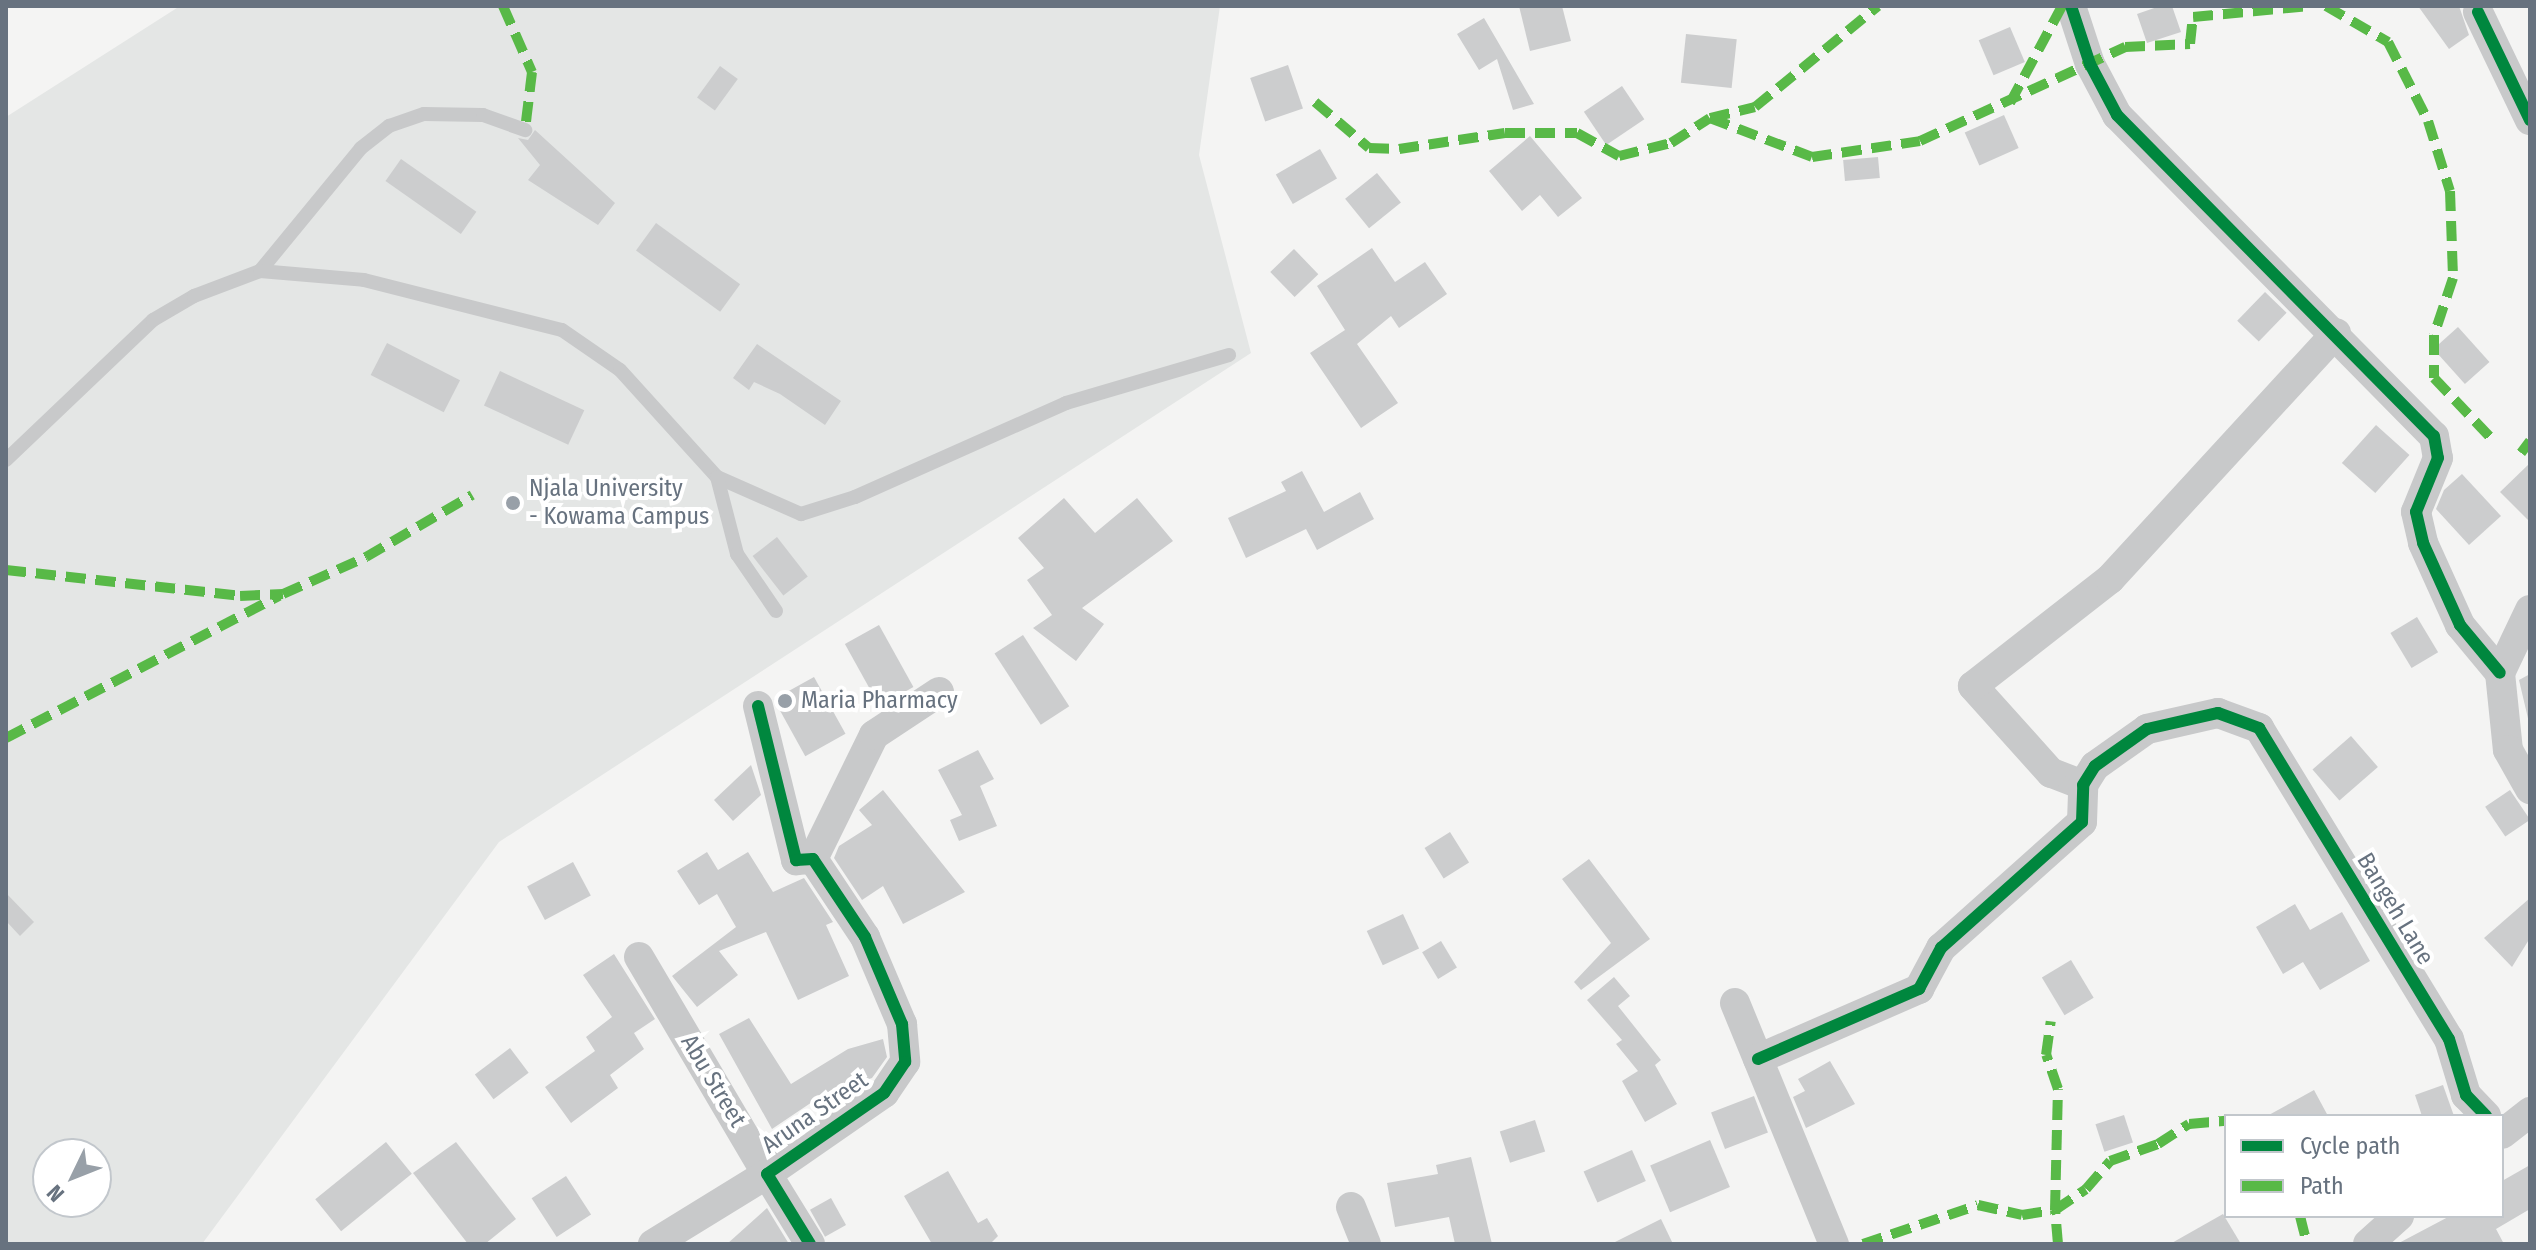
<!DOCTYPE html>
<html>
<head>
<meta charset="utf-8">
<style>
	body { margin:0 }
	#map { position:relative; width:2536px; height:1250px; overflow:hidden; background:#f4f4f3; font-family:"Fira Sans Condensed",sans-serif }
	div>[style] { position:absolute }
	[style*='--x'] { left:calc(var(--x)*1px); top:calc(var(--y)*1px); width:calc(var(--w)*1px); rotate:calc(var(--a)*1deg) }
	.built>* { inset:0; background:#e4e6e5 }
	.building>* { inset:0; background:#cccdce; transform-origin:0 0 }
	.lane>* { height:14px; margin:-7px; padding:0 7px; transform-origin:7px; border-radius:7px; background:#c8c9ca }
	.street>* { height:30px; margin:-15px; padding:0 15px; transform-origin:15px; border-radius:15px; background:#c8c9ca }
	.quiet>* { height:10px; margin-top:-5px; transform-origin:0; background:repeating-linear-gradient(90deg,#58b947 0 20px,transparent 0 30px) }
	.cycleway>* { height:12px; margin:-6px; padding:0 6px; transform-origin:6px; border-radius:6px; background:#00873e }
	.dots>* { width:22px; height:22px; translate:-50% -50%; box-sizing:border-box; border:4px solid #fff; border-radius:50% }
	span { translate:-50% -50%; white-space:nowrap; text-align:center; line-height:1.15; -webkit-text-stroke:8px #fff; paint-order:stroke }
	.poi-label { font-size:24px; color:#67727f }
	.left { translate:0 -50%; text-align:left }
	.street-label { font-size:24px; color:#67727f }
	.frame { position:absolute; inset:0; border:8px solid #67727f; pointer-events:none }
	.legend { position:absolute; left:2224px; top:1114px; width:280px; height:104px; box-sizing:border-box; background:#fff; border:2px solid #c2c7cc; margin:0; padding:10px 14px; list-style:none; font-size:24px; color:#67727f }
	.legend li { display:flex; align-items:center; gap:16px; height:40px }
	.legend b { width:40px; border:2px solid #c2c7cc }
	.north { position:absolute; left:32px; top:1138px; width:80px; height:80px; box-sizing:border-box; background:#fff; border:2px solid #c2c7cc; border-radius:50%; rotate:227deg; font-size:22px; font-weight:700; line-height:32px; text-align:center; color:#67727f }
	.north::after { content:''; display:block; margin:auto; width:28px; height:36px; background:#98a0a8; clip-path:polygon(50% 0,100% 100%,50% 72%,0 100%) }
</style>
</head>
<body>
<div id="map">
	<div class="built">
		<i style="clip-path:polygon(evenodd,180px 6px,1220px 6px,1199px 155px,1251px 353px,499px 842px,202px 1244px,6px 1244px,6px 117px,180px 6px,48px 1154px,96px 1154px,96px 1202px,48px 1202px,48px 1154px)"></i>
	</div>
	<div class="building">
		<i style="clip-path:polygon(1519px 6px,1562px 6px,1571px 41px,1530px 51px)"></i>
		<i style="clip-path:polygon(2160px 6px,2172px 6px,2181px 32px,2147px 43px,2137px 14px)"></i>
		<i style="clip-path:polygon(2418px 6px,2459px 6px,2469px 35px,2449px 49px)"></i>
		<i style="clip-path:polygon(1484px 18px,1505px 54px,1534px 104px,1513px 110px,1497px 59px,1479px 70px,1457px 34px)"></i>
		<i style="left:2010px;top:27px;width:38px;height:34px;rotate:67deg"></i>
		<i style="left:1686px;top:34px;width:51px;height:49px;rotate:6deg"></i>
		<i style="left:1288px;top:65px;width:46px;height:40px;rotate:71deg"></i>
		<i style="left:720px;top:66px;width:22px;height:39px;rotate:36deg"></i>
		<i style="left:1622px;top:86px;width:40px;height:46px;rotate:56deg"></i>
		<i style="left:2004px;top:115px;width:36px;height:43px;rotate:66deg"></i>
		<i style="clip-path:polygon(535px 130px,615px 203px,598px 225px,528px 180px,540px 165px,518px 138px,528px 140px)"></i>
		<i style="clip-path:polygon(1530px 136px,1582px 198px,1558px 217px,1540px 195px,1522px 211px,1489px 171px)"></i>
		<i style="left:1320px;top:149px;width:34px;height:51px;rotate:60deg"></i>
		<i style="left:1878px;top:157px;width:21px;height:35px;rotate:85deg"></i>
		<i style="left:401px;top:159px;width:92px;height:27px;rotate:35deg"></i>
		<i style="left:1377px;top:173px;width:38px;height:41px;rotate:51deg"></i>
		<i style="left:656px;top:223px;width:104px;height:34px;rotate:36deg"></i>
		<i style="clip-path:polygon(1372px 248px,1395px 282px,1425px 262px,1447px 294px,1399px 328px,1391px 316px,1357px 344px,1398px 403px,1361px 428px,1310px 353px,1345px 330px,1317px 286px)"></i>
		<i style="left:1294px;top:249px;width:35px;height:33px;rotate:46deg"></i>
		<i style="left:2265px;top:292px;width:30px;height:40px;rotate:44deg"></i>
		<i style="left:2458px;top:327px;width:47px;height:33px;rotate:48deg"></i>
		<i style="left:387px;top:343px;width:82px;height:36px;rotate:27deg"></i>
		<i style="clip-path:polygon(757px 344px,841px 401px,825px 425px,780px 394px,754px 382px,749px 390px,733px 378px)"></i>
		<i style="left:500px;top:371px;width:93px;height:38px;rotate:25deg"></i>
		<i style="left:2376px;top:425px;width:45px;height:51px;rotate:42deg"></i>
		<i style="clip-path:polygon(2530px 463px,2530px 522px,2500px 492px)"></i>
		<i style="clip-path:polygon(1302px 471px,1324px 512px,1360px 492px,1374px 519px,1317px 550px,1306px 529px,1246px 558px,1228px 518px,1286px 491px,1281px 482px)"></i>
		<i style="clip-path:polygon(2462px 474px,2501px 516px,2469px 545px,2436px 509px,2444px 490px)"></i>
		<i style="clip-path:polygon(1064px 498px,1095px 533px,1137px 498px,1173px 541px,1082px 608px,1104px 624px,1076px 661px,1033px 628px,1052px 615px,1027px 580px,1044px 568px,1018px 538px)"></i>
		<i style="left:777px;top:537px;width:50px;height:31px;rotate:52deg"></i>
		<i style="left:2417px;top:617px;width:41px;height:31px;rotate:59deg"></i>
		<i style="left:879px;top:625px;width:71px;height:39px;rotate:61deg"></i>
		<i style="left:1023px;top:635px;width:85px;height:34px;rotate:57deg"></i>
		<i style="clip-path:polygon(2530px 674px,2530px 727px,2519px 680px)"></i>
		<i style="left:814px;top:677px;width:65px;height:46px;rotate:61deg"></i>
		<i style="left:2351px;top:736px;width:41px;height:51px;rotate:49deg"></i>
		<i style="clip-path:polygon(978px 750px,994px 779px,980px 786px,997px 826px,959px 841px,950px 820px,962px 815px,938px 770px)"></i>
		<i style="clip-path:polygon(751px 765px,761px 795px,733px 821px,714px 800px)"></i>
		<i style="clip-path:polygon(883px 790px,965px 892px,903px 924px,883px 886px,862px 900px,834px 858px,839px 846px,872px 825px,859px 810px)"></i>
		<i style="left:2510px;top:790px;width:36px;height:30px;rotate:56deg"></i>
		<i style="left:1450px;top:832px;width:36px;height:30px;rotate:58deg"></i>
		<i style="clip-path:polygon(707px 852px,718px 870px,748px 852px,773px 892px,804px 878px,833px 922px,826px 925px,849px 976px,798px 1000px,766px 932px,719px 951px,738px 975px,697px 1007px,672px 976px,736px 927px,717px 894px,699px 905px,677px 871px)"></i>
		<i style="clip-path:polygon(1589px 859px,1650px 939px,1581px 990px,1574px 982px,1611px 943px,1562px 879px)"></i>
		<i style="left:573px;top:862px;width:38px;height:52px;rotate:62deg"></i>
		<i style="clip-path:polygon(6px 893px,34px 922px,20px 936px,6px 921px)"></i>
		<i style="clip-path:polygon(2530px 898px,2530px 938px,2512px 967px,2484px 938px)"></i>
		<i style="clip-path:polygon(2295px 904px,2310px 930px,2342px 912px,2370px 961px,2320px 990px,2303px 962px,2283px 974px,2256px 927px)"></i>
		<i style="left:1403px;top:914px;width:38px;height:40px;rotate:65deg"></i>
		<i style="left:1441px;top:941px;width:31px;height:22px;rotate:59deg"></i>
		<i style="clip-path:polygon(614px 954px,655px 1019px,634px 1033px,644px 1049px,610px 1075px,618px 1088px,571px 1123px,545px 1087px,595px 1051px,586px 1037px,612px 1017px,583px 975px)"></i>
		<i style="left:2071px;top:960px;width:44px;height:34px;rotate:59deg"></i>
		<i style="clip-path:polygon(1614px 977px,1630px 996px,1618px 1006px,1661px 1060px,1655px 1065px,1677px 1104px,1645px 1122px,1622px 1081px,1638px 1071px,1616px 1044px,1622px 1040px,1587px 1000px)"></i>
		<i style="clip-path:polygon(749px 1018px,791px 1084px,848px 1049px,883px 1039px,887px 1057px,872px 1078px,857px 1083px,860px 1088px,835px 1105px,827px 1092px,772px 1129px,719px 1034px)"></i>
		<i style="left:510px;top:1048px;width:31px;height:44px;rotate:53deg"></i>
		<i style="clip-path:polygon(1830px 1061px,1855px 1104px,1806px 1128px,1793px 1097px,1805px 1091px,1798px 1079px)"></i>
		<i style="clip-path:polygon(2443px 1085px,2454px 1116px,2422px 1116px,2415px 1095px)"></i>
		<i style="clip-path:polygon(2314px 1090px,2328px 1116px,2267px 1116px)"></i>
		<i style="left:1754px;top:1096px;width:39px;height:46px;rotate:69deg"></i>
		<i style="left:2124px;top:1115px;width:29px;height:30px;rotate:72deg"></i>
		<i style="left:1535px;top:1120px;width:33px;height:37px;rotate:72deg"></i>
		<i style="left:1710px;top:1140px;width:51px;height:65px;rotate:67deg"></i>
		<i style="left:386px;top:1142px;width:41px;height:91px;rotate:51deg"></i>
		<i style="clip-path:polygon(456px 1142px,516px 1219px,485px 1244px,468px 1244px,413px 1173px)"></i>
		<i style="left:1632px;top:1150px;width:34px;height:53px;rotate:66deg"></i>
		<i style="clip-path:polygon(1471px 1157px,1492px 1244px,1455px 1244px,1449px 1217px,1395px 1227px,1387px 1183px,1438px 1174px,1436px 1165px)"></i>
		<i style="clip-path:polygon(2530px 1165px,2530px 1209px,2496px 1229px,2504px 1244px,2397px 1244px,2450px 1216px,2502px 1216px,2502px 1181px)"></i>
		<i style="clip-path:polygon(948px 1171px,978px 1223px,987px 1218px,998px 1236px,990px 1244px,932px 1244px,904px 1196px)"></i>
		<i style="left:566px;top:1176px;width:46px;height:41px;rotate:57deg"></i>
		<i style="left:831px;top:1198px;width:31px;height:24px;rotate:61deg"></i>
		<i style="clip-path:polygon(767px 1208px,789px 1244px,727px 1244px)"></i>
		<i style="clip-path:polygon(2223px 1214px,2241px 1244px,2170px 1244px)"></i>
		<i style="clip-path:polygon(1661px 1219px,1673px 1244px,1611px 1244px)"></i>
	</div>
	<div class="lane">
		<i style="--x:260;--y:271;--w:159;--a:-50.6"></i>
		<i style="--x:361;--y:148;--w:36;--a:-38"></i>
		<i style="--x:389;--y:126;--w:37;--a:-19"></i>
		<i style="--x:424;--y:114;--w:59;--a:1"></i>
		<i style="--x:483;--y:115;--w:45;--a:19.7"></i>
		<i style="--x:6;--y:460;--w:203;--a:-43.6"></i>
		<i style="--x:153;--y:320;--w:48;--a:-30.3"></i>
		<i style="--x:194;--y:296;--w:71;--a:-20.7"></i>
		<i style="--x:260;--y:271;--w:104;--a:4.9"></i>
		<i style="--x:364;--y:280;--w:204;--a:14.2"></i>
		<i style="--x:562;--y:330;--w:70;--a:34.6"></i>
		<i style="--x:620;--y:370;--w:144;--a:47.8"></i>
		<i style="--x:717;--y:477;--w:92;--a:23.8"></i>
		<i style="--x:801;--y:514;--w:57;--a:-17.5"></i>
		<i style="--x:855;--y:497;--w:231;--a:-24"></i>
		<i style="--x:1066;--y:403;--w:170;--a:-16.4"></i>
		<i style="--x:717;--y:477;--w:80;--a:75.4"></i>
		<i style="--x:737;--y:554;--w:69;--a:55.6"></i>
	</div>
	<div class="street">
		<i style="--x:2071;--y:6;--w:61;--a:71.9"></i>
		<i style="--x:2090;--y:64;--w:58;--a:62.1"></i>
		<i style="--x:2117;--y:115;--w:451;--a:45.4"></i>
		<i style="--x:2434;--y:436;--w:22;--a:80"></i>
		<i style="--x:2438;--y:458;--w:58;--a:112.2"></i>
		<i style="--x:2416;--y:512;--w:32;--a:77"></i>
		<i style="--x:2423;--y:543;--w:90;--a:65.7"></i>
		<i style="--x:2460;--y:625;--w:62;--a:50.2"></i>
		<i style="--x:2478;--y:12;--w:120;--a:64.3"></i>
		<i style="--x:2530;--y:610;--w:70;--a:115.5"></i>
		<i style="--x:2500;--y:673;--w:77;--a:84.1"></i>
		<i style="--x:2508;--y:750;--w:45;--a:60.6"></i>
		<i style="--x:758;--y:706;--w:159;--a:76.1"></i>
		<i style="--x:796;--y:860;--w:17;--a:-3"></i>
		<i style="--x:813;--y:859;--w:94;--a:56.3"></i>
		<i style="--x:865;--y:937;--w:95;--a:67"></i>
		<i style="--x:902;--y:1024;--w:38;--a:85"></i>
		<i style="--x:905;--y:1062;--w:37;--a:124"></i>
		<i style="--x:884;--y:1093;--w:142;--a:145.3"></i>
		<i style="--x:767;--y:1174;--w:82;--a:58.4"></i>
		<i style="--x:2083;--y:785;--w:34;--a:-159"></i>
		<i style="--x:2051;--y:773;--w:117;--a:-131.9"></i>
		<i style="--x:1973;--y:686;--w:174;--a:-38"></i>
		<i style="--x:2110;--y:579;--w:334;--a:-47.4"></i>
		<i style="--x:813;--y:859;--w:138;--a:-63.8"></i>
		<i style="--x:874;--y:735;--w:78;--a:-33.5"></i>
		<i style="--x:639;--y:957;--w:252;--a:59.5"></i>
		<i style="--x:767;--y:1174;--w:134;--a:148.4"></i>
		<i style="--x:1735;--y:1003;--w:261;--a:67.7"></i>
		<i style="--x:1758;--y:1059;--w:176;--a:-23.5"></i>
		<i style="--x:1919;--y:989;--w:47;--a:-61.8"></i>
		<i style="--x:1941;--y:948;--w:189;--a:-41.8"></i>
		<i style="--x:2082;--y:822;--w:37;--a:-88"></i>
		<i style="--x:2083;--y:785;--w:22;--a:-58"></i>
		<i style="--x:2095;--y:766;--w:64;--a:-35.4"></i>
		<i style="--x:2147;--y:729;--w:73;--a:-12.7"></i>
		<i style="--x:2218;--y:713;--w:44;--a:20.1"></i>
		<i style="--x:2259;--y:728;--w:364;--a:58.6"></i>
		<i style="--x:2449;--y:1039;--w:59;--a:73.1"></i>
		<i style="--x:2466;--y:1095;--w:29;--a:46"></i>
		<i style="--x:2502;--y:1134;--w:36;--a:-38"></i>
		<i style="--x:1351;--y:1207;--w:40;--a:68"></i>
		<i style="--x:2368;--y:1244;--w:42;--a:-42.1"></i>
	</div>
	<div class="quiet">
		<i style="--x:503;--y:6;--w:72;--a:66.3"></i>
		<i style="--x:532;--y:72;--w:58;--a:96.9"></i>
		<i style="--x:2326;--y:6;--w:72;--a:30.1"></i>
		<i style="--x:2388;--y:42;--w:89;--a:63.1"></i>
		<i style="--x:2428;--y:121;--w:73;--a:72.6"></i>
		<i style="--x:2450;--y:191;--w:87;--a:88"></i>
		<i style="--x:2453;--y:278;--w:60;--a:108.4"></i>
		<i style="--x:2434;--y:335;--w:43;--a:90"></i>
		<i style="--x:2434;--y:378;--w:81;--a:46.5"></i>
		<i style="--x:1315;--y:102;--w:71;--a:40.4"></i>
		<i style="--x:1369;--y:148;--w:30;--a:2"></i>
		<i style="--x:1399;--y:149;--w:107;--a:-8.6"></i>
		<i style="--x:1505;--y:133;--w:72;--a:0"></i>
		<i style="--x:1577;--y:133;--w:48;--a:28.7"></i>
		<i style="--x:1619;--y:156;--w:54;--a:-14"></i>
		<i style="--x:1671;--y:143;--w:46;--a:-32.7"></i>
		<i style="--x:1710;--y:118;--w:46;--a:-13.7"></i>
		<i style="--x:1755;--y:107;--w:159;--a:-39.4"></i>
		<i style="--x:2010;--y:103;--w:110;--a:-61.8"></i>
		<i style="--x:1710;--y:118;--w:109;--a:20.9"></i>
		<i style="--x:1812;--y:157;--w:109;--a:-8.4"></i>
		<i style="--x:1920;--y:141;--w:226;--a:-24.6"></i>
		<i style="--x:2125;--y:47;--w:65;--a:-2.6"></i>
		<i style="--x:2190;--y:44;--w:27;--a:-84"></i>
		<i style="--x:2193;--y:17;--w:117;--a:-5.4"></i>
		<i style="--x:2521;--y:453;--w:15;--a:-53"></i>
		<i style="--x:6;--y:570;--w:235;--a:6.3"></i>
		<i style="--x:240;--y:596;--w:43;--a:-2.7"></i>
		<i style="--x:283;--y:594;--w:91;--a:-24"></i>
		<i style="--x:366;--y:557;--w:123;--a:-30.3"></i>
		<i style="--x:6;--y:738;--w:308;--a:-27.5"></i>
		<i style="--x:2300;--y:1216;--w:29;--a:76"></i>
		<i style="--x:1863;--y:1244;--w:121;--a:-18.7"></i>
		<i style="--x:1978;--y:1205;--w:45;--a:12.8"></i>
		<i style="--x:2022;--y:1215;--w:33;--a:-9"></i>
		<i style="--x:2055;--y:1210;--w:121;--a:-88.6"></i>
		<i style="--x:2058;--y:1089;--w:36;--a:-109"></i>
		<i style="--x:2046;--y:1055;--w:34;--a:-82"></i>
		<i style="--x:2058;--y:1244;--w:34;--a:-95"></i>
		<i style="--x:2055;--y:1210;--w:37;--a:-34"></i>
		<i style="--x:2086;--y:1189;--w:37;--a:-49"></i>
		<i style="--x:2110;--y:1161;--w:51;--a:-19.5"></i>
		<i style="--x:2158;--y:1144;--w:37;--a:-33"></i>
		<i style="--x:2189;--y:1124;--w:37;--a:-5"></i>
	</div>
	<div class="cycleway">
		<i style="--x:2071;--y:6;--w:61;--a:71.9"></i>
		<i style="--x:2090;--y:64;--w:58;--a:62.1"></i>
		<i style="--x:2117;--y:115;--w:451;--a:45.4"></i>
		<i style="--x:2434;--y:436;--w:22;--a:80"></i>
		<i style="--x:2438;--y:458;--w:58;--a:112.2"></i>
		<i style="--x:2416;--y:512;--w:32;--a:77"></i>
		<i style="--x:2423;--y:543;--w:90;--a:65.7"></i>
		<i style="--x:2460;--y:625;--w:62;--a:50.2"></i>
		<i style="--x:2478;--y:12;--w:120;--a:64.3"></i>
		<i style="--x:758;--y:706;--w:159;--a:76.1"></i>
		<i style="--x:796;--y:860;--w:17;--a:-3"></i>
		<i style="--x:813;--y:859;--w:94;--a:56.3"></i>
		<i style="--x:865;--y:937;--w:95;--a:67"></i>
		<i style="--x:902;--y:1024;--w:38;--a:85"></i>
		<i style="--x:905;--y:1062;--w:37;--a:124"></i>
		<i style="--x:884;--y:1093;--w:142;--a:145.3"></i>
		<i style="--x:767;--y:1174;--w:82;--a:58.4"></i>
		<i style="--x:1758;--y:1059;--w:176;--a:-23.5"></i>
		<i style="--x:1919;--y:989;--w:47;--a:-61.8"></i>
		<i style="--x:1941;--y:948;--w:189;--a:-41.8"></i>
		<i style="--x:2082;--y:822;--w:37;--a:-88"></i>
		<i style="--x:2083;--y:785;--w:22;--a:-58"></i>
		<i style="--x:2095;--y:766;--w:64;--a:-35.4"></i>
		<i style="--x:2147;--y:729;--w:73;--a:-12.7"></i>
		<i style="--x:2218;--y:713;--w:44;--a:20.1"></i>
		<i style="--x:2259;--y:728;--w:364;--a:58.6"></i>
		<i style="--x:2449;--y:1039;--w:59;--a:73.1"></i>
		<i style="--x:2466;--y:1095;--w:29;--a:46"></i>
	</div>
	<div class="dots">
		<i style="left:513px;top:503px;background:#98a0a8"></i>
		<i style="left:785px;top:701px;background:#98a0a8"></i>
	</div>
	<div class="poi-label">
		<span class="left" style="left:529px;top:503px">Njala University<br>- Kowama Campus</span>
		<span class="left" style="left:801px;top:701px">Maria Pharmacy</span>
	</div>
	<div class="street-label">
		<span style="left:2395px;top:909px;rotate:59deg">Bangeh Lane</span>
		<span style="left:713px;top:1081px;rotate:59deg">Abu Street</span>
		<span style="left:815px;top:1113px;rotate:-35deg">Aruna Street</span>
	</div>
	<div class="frame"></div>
	<ul class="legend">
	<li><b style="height:10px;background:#00873e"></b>Cycle path</li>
	<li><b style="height:10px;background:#58b947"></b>Path</li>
	</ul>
	<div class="north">N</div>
</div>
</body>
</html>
